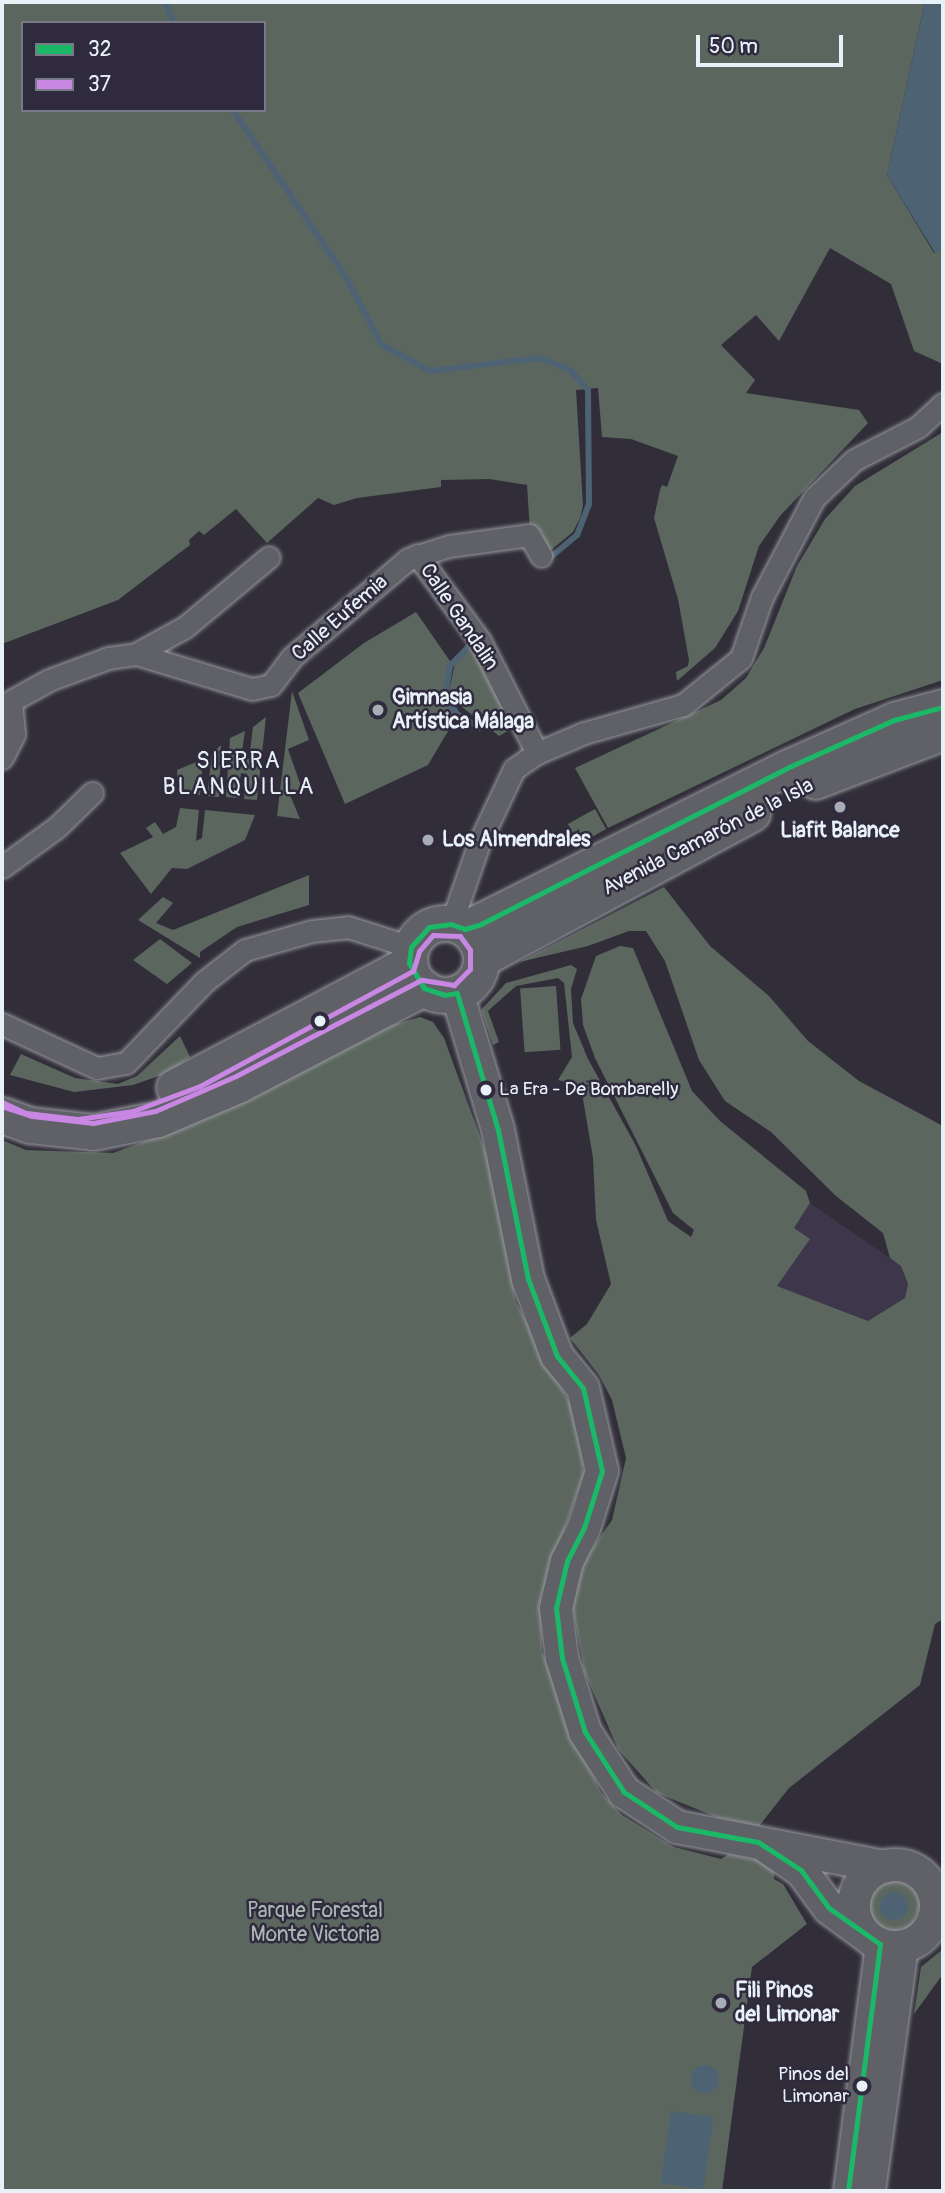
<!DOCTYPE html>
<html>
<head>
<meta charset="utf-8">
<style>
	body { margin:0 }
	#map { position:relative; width:945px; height:2193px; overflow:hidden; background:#312e39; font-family:Pangolin,sans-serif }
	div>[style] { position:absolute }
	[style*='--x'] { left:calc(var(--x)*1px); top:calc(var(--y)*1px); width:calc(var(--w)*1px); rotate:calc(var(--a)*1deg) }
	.built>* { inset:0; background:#3e374b }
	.green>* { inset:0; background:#5b665e; transform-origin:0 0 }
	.water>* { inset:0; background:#4d6374; transform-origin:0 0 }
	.round { border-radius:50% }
	.stream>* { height:6px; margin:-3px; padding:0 3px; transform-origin:3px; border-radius:3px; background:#4d6374 }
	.roads { filter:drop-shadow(0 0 2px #98999f) drop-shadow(0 0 2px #98999f) }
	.minor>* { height:21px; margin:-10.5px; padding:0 10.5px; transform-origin:10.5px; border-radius:10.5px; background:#606067 }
	.tertiary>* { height:28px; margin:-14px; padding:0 14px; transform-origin:14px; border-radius:14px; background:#606067 }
	.secondary>* { height:32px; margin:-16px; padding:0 16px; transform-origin:16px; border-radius:16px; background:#606067 }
	.secondary>.ring { margin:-16px; padding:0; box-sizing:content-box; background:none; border:32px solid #606067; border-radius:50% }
	.primary>* { height:35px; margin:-17.5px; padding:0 17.5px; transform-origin:17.5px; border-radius:17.5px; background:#606067 }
	.primary>.ring { margin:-17.5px; padding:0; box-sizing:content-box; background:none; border:35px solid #606067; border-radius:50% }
	.bus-1>* { height:5px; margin:-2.5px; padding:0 2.5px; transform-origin:2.5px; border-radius:2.5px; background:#1ab867 }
	.bus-2>* { height:5px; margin:-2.5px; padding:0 2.5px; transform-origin:2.5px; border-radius:2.5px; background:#c787e3 }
	.dots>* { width:19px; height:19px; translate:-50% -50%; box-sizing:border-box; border:4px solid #2f2a3d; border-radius:50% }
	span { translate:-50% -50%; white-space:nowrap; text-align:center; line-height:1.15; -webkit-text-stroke:5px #2f2a3d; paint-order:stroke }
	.bus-label { font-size:19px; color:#e8f1f8 }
	.left { translate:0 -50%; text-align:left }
	.right { translate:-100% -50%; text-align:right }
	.street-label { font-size:21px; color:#e8f1f8 }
	.poi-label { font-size:21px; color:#e8f1f8; font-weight:700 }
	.park-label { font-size:21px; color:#abb6b5 }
	.neighbourhood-label { font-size:23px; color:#e8f1f8; letter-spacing:2px }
	.frame { position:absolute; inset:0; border:4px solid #e8f1f8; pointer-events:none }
	.legend { position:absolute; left:21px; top:21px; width:245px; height:91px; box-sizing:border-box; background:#2f2a3d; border:2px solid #797a88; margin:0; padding:9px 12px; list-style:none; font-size:21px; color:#e8f1f8 }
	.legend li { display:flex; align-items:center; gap:14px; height:35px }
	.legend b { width:35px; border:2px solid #797a88 }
	.scale { position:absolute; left:696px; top:35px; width:147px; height:32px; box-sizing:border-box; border:4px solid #e8f1f8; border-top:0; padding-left:9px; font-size:21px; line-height:24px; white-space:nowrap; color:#e8f1f8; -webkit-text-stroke:5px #2f2a3d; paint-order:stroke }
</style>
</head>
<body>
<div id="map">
	<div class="built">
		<i style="clip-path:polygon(810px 1203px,901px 1266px,908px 1284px,905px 1298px,868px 1321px,777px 1286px,810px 1239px,794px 1228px)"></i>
	</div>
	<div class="green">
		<i style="clip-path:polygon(evenodd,2px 2px,925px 2px,887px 175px,934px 253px,943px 248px,943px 364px,914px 351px,891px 284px,830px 248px,779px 341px,756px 315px,721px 345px,755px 380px,746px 393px,859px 410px,868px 423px,780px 516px,759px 546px,738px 611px,715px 648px,677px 681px,676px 672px,688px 666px,689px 660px,678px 599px,654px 518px,660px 490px,662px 485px,667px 487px,678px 456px,631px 439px,602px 437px,598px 388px,576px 390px,583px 506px,580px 518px,573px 532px,546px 554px,542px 533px,530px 531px,527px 485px,489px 479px,441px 480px,441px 487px,357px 498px,334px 505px,318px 498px,267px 543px,236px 509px,204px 535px,199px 531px,189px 540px,190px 545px,118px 600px,2px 644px,2px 2px,23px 23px,264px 23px,264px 110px,23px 110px,23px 23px)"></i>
		<i style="clip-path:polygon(943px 432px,943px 680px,855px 709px,608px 828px,575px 768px,721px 700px,746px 678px,764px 648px,797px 566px,825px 519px,855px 486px)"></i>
		<i style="clip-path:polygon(416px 612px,450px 661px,443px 695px,457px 716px,428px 765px,345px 804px,298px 693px,364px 643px)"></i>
		<i style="clip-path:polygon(472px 647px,515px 727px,499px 736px,448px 696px,456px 658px)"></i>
		<i style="clip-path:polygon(292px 691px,309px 740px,288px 749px,302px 789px,290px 795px,300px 819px,277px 816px)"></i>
		<i style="clip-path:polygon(266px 717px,257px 800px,244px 799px,247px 774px,241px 773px,238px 798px,226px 797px,230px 738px,245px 731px,241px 758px,249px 759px,253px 727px)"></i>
		<i style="clip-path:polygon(221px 745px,219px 797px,207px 796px,212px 753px)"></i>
		<i style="clip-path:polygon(203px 759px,200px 795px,179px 794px,177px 770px)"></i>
		<i style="clip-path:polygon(180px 808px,199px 810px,196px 841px,202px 838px,205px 810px,255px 815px,245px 840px,187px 869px,172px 868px,151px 894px,120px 853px,153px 837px,146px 828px,155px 822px,163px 834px,176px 827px)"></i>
		<i style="left:595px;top:809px;width:23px;height:31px;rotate:61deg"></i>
		<i style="clip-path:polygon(309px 875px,309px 905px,237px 927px,200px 952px,200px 958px,138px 920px,163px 897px,173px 903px,156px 923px,173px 930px)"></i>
		<i style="clip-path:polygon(664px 887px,710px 946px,769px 996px,808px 1041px,859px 1081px,943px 1126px,943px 1619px,935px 1624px,920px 1685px,789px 1788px,759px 1826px,719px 1818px,657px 1793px,618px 1749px,584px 1671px,573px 1610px,577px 1585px,586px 1557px,612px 1520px,626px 1458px,612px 1400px,599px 1375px,570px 1338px,587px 1324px,611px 1284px,596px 1220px,593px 1158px,582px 1093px,573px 1091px,574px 1084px,558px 1080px,572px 1057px,564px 983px,558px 978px,516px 986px,488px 1011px,499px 1042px,493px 1045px,481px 1010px,506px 983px,571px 965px,577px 969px,571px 989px,573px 1023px,588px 1059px,636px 1146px,668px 1221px,691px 1237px,694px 1230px,673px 1213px,595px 1058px,583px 1025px,581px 999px,596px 956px,620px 946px,633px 948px,692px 1091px,720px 1121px,806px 1191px,810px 1203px,794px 1228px,810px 1239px,777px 1286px,868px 1321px,905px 1298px,908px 1284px,901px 1266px,890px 1258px,883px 1233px,836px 1196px,771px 1132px,725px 1101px,699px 1060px,665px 961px,646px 931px,629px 931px,588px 946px,519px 962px)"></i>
		<i style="clip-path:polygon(160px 939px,192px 963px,167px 984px,133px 960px)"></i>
		<i style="left:556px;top:986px;width:64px;height:36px;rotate:86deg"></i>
		<i style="clip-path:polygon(420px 1017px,433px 1022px,444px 1038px,489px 1161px,516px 1302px,580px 1422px,584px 1474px,541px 1597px,542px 1651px,570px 1727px,601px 1792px,622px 1815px,674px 1847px,721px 1859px,729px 1854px,768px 1862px,775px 1868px,774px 1879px,783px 1884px,807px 1924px,752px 1967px,722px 2191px,2px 2191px,2px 1140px,26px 1150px,113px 1153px,187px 1126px,372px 1031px)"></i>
		<i style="clip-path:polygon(180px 1036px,190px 1057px,170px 1072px,133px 1085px,74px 1092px,10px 1075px,21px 1054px,75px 1078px,118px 1084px,137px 1076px)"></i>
		<i style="clip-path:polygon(895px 1877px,917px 1888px,922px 1903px,912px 1926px,896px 1933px,872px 1923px,866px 1906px,871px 1888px)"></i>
		<i style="clip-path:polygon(943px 1949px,943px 1974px,914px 2014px,921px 1967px)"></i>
	</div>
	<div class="water">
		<i style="clip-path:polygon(925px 2px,943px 2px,943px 248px,935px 253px,887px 175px)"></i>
		<i class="round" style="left:880px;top:1892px;width:28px;height:28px"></i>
		<i class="round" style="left:691px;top:2065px;width:28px;height:28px"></i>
		<i style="left:671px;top:2111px;width:43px;height:73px;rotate:8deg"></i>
	</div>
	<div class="stream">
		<i style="--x:165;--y:2;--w:23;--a:67"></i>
		<i style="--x:233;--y:110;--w:204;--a:56"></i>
		<i style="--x:347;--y:279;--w:73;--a:62.4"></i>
		<i style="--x:381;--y:344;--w:56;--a:28.9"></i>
		<i style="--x:430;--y:371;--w:112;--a:-6.7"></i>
		<i style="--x:541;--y:358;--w:33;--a:23"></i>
		<i style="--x:571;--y:371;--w:25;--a:48"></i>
		<i style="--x:588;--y:390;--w:114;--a:89.5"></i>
		<i style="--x:589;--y:504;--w:33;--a:111"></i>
		<i style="--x:577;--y:535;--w:35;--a:140"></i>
		<i style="--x:471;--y:644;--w:30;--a:134"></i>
		<i style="--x:450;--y:666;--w:30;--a:99"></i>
		<i style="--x:445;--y:696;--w:22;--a:56"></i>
		<i style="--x:457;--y:714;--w:26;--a:31"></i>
	</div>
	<div class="roads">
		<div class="minor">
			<i style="--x:417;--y:555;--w:107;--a:53.8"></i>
			<i style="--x:480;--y:641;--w:126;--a:63"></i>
			<i style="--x:136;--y:654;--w:121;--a:16.8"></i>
			<i style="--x:252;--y:689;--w:19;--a:-12"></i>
			<i style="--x:271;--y:685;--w:34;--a:-53"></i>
			<i style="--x:291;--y:658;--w:153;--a:-40.2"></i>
			<i style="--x:408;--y:559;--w:43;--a:-17.6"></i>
			<i style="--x:449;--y:546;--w:81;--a:-7.8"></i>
			<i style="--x:529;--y:535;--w:24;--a:60"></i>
			<i style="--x:2;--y:758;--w:27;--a:-63"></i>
			<i style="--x:14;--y:734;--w:33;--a:-95"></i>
			<i style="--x:11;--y:701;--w:43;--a:-28.9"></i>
			<i style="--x:49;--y:680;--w:63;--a:-20.4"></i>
			<i style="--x:108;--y:658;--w:28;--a:-8"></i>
			<i style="--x:136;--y:654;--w:56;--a:-28.9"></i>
			<i style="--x:185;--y:627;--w:109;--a:-39.8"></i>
			<i style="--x:2;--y:867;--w:68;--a:-36"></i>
			<i style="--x:57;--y:827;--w:49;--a:-44.2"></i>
			<i style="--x:451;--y:924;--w:86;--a:-70.9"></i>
			<i style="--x:479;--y:843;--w:82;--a:-64.7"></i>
			<i style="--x:514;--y:769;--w:28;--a:-35"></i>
			<i style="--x:537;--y:753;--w:51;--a:-23.1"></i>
			<i style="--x:584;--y:733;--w:103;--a:-15.8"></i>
			<i style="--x:683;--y:705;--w:75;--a:-39"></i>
			<i style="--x:741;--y:658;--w:65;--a:-71"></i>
			<i style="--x:762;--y:597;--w:112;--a:-62.3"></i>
			<i style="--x:814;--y:498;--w:55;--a:-43.5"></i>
			<i style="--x:854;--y:460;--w:72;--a:-27.3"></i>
			<i style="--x:918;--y:427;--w:34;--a:-43"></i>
			<i style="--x:2;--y:1024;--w:105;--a:24.9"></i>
			<i style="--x:97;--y:1068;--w:29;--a:-10"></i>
			<i style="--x:126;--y:1063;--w:114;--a:-46.1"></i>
			<i style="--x:205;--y:981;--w:51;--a:-37.8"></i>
			<i style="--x:245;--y:950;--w:70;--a:-15.8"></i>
			<i style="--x:312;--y:931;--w:36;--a:-6"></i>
			<i style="--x:348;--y:927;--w:66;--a:17.6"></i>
		</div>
		<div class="tertiary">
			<i style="--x:848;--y:2191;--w:249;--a:-82.6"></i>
			<i style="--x:871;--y:2191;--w:247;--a:-82.3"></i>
		</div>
		<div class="secondary">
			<i style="--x:457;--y:993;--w:143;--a:73.3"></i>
			<i style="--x:498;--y:1130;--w:152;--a:78.6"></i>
			<i style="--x:528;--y:1279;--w:82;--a:69.4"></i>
			<i style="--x:557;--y:1356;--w:41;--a:50.9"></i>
			<i style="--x:583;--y:1388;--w:85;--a:77.1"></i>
			<i style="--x:602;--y:1471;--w:60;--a:107.5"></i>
			<i style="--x:584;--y:1528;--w:37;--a:117"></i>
			<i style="--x:567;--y:1561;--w:48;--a:103.2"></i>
			<i style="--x:556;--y:1608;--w:50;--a:83.2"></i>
			<i style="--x:562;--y:1658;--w:77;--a:72.7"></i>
			<i style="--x:585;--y:1732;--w:72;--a:57"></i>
			<i style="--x:624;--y:1792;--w:64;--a:33.4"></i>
			<i style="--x:677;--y:1827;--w:211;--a:10.9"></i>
			<i style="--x:768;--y:1848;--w:40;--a:34"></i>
			<i style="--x:801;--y:1870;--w:47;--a:53.6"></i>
			<i style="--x:829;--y:1908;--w:47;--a:36.4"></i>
			<i class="ring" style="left:854px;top:1865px;width:50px;height:50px"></i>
		</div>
		<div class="primary">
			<i style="--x:815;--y:781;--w:137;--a:-20.9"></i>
			<i class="ring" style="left:409px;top:923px;width:37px;height:37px"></i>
			<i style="--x:465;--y:929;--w:364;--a:-26.6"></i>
			<i style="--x:791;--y:766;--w:113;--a:-24.1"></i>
			<i style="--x:894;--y:720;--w:51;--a:-14.9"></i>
			<i style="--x:481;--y:959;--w:308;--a:-28.3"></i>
			<i style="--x:174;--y:1087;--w:266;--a:-27.8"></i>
			<i style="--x:2;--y:1115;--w:30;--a:20"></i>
			<i style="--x:30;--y:1125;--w:63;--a:6.3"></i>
			<i style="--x:93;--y:1132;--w:66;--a:-11.3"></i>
			<i style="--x:158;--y:1119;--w:89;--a:-23.1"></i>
			<i style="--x:240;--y:1084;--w:208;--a:-27.6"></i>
		</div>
	</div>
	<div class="bus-1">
		<i style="--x:848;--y:2191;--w:249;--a:-82.6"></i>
		<i style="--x:880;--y:1944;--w:62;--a:-144.8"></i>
		<i style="--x:829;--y:1908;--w:47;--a:-126.4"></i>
		<i style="--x:801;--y:1870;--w:51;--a:-146.9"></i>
		<i style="--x:758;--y:1842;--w:82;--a:-169.5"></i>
		<i style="--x:677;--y:1827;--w:64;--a:-146.6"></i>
		<i style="--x:624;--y:1792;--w:72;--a:-123"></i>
		<i style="--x:585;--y:1732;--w:77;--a:-107.3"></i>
		<i style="--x:562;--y:1658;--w:50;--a:-96.8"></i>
		<i style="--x:556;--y:1608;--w:48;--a:-76.8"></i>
		<i style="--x:567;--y:1561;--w:37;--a:-63"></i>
		<i style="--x:584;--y:1528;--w:60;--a:-72.5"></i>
		<i style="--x:602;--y:1471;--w:85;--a:-102.9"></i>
		<i style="--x:583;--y:1388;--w:41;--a:-129.1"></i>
		<i style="--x:557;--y:1356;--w:82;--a:-110.6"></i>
		<i style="--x:528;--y:1279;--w:152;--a:-101.4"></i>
		<i style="--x:498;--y:1130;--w:143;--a:-106.7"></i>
		<i style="--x:457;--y:993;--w:12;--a:171"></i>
		<i style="--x:445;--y:995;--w:22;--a:-162"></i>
		<i style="--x:424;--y:988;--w:29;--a:-121"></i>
		<i style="--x:409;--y:963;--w:16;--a:-83"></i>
		<i style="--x:411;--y:947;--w:27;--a:-48"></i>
		<i style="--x:429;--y:927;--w:22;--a:-8"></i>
		<i style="--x:451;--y:924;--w:15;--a:20"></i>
		<i style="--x:465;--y:929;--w:17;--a:-17"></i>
		<i style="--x:481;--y:924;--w:348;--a:-27"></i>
		<i style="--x:791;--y:766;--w:113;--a:-24.1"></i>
		<i style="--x:894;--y:720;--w:51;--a:-14.9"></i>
	</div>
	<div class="bus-2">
		<i style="--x:2;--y:1102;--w:26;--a:25"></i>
		<i style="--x:26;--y:1113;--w:52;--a:6.6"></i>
		<i style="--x:78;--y:1119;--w:56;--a:-8.3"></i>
		<i style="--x:133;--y:1111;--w:72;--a:-20.5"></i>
		<i style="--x:200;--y:1086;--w:242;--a:-28.4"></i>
		<i style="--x:413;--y:971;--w:21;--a:-73"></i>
		<i style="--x:419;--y:951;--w:21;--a:-49"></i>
		<i style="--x:433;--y:935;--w:27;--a:2"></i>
		<i style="--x:460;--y:936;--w:17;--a:54"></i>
		<i style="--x:470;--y:950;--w:19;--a:90"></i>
		<i style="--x:470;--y:969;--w:23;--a:135"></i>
		<i style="--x:454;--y:985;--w:33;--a:-171"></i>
		<i style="--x:421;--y:980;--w:208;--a:152.6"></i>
		<i style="--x:236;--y:1076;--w:88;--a:156.6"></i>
		<i style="--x:155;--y:1111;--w:63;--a:169"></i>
		<i style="--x:93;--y:1123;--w:61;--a:-173.5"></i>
		<i style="--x:32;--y:1116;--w:28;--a:-162"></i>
	</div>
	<div class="dots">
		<i style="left:378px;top:710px;background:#a8adb5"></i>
		<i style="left:840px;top:807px;background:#a8adb5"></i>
		<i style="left:428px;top:840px;background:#a8adb5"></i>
		<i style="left:320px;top:1021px;background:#e8f1f8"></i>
		<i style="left:486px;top:1090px;background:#e8f1f8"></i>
		<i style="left:721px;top:2003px;background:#a8adb5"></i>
		<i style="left:862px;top:2086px;background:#e8f1f8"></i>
	</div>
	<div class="bus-label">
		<span class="left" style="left:499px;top:1090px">La Era - De Bombarelly</span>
		<span class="right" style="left:849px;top:2086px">Pinos del<br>Limonar</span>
	</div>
	<div class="street-label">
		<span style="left:459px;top:617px;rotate:56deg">Calle Gandalin</span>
		<span style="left:340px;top:618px;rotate:-41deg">Calle Eufemia</span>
		<span style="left:708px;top:837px;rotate:-27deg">Avenida Camarón de la Isla</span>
	</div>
	<div class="poi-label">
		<span class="left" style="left:392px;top:710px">Gimnasia<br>Artística Málaga</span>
		<span style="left:840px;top:831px">Liafit Balance</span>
		<span class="left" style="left:442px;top:840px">Los Almendrales</span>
		<span class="left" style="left:735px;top:2003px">Fili Pinos<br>del Limonar</span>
	</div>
	<div class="park-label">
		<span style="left:315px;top:1923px">Parque Forestal<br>Monte Victoria</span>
	</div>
	<div class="neighbourhood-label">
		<span style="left:239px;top:774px">SIERRA<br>BLANQUILLA</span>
	</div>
	<div class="frame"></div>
	<ul class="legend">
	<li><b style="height:9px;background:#1ab867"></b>32</li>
	<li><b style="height:9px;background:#c787e3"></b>37</li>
	</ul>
	<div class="scale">50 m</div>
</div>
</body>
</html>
